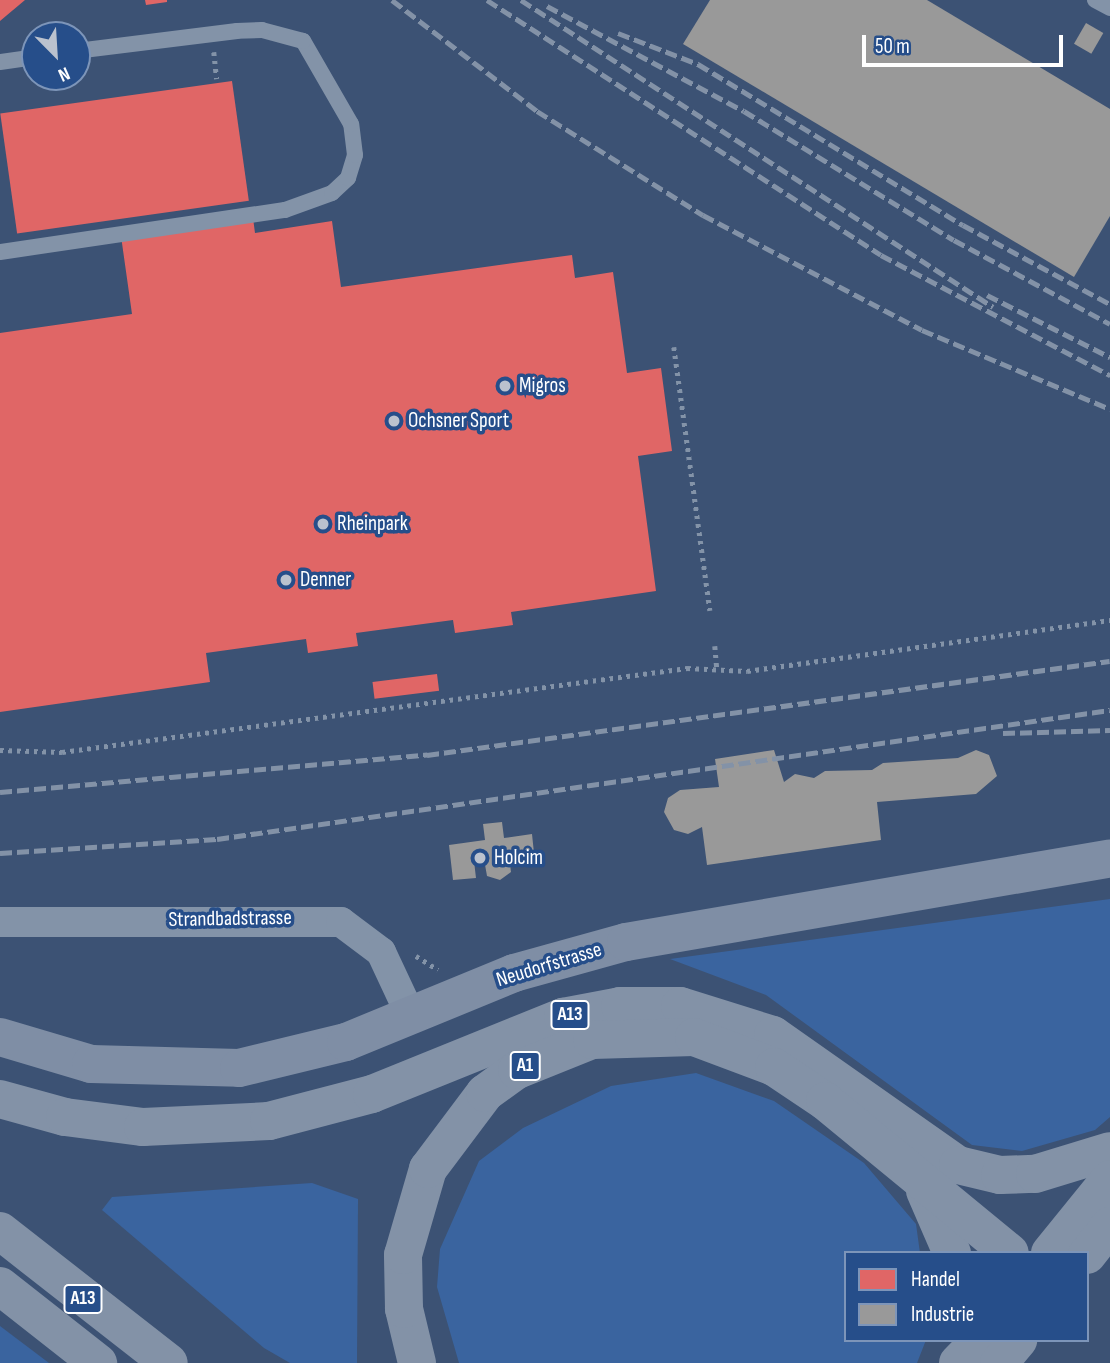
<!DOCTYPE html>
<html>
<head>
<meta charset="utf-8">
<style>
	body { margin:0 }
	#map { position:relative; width:1110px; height:1363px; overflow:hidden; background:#3c5274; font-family:"Sofia Sans Condensed",sans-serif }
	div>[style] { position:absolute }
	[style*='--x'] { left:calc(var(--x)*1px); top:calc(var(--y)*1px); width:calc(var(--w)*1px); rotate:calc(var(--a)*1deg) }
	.green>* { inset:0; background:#3a649f }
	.shops>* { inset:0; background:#e06666; transform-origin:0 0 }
	.industry>* { inset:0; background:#999; transform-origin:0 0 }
	.path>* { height:4.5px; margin-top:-2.25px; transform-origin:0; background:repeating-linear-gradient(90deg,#8393a8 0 3.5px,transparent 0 8.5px) }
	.lane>* { height:16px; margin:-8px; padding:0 8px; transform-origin:8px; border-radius:8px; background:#8393a8 }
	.street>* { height:30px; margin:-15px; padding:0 15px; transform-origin:15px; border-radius:15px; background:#8393a8 }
	.secondary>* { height:38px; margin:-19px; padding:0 19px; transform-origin:19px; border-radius:19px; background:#7f8ea5 }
	.highway>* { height:38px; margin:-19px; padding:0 19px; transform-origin:19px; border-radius:19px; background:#8392a7 }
	.rail>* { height:5px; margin-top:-2.5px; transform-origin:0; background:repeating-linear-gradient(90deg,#8392a7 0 12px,transparent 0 17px) }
	.dots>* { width:19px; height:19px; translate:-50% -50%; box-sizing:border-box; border:4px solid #264e8a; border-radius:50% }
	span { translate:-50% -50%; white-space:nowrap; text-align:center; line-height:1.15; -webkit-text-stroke:7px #264e8a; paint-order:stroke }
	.shield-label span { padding:2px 5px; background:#264e8a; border:2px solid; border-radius:5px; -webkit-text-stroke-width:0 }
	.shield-label { font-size:19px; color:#fff; font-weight:700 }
	.poi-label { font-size:21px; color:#fff }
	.left { translate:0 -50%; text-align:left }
	.street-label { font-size:21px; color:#fff }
	.legend { position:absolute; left:844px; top:1251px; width:245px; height:91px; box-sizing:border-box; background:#264e8a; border:2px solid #7d95b9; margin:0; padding:9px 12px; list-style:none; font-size:21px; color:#fff }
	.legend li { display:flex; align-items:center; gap:14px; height:35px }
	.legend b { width:35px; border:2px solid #7d95b9 }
	.north { position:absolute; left:21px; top:21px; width:70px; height:70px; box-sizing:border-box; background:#264e8a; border:2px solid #7d95b9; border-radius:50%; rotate:156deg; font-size:19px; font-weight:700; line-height:28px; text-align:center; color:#fff }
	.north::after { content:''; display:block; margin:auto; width:24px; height:32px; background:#bbc2ce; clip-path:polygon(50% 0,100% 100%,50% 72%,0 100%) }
	.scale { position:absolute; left:862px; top:35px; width:201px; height:32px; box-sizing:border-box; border:4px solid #fff; border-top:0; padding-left:9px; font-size:21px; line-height:24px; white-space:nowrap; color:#fff; -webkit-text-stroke:5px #264e8a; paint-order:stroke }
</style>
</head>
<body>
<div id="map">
	<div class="green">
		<i style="clip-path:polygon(1110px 899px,1110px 1117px,1095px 1130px,1022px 1151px,972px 1145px,766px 995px,670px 959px)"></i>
		<i style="clip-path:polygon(696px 1073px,774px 1101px,864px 1163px,916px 1224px,920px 1253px,846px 1253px,846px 1340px,926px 1340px,917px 1363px,459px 1363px,437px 1287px,440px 1249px,479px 1161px,523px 1128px,611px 1086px)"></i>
		<i style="clip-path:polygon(312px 1183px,358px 1199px,357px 1363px,290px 1363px,264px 1348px,102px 1210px,112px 1197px)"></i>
		<i style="clip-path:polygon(0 1326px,49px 1363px,0 1363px)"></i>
	</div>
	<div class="shops">
		<i style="clip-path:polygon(0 0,25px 0,0 21px)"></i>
		<i style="clip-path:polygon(145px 0,167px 0,167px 2px,146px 5px)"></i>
		<i style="left:232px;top:81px;width:121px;height:234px;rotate:82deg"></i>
		<i style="clip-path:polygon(253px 218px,255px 233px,332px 221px,341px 287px,572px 255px,575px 278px,613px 272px,627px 373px,661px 368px,672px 451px,638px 456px,656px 591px,511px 612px,513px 625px,455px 633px,453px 620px,356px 633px,358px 646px,308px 653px,306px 639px,206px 653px,210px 682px,0 712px,0 333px,132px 314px,121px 236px)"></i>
		<i style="left:437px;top:674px;width:17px;height:65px;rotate:83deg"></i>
	</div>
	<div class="industry">
		<i style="clip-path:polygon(710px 0,927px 0,1110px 109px,1110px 216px,1074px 277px,683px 44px)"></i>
		<i style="left:1086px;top:23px;width:20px;height:24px;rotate:30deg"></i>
		<i style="clip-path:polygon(774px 750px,784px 782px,795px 774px,814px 778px,825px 771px,872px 770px,883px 763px,958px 758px,976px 750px,989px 755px,997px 776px,976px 794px,877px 802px,881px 840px,707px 865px,702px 827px,688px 834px,674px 830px,664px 812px,668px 798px,680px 790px,719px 787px,715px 759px)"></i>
		<i style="clip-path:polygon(502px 822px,504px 838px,532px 834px,534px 853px,509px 857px,511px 872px,500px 880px,487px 876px,484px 859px,474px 861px,476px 878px,453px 880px,449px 845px,485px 840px,483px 824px)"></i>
	</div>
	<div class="path">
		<i style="--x:214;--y:52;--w:27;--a:84"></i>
		<i style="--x:674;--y:347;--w:266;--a:82.2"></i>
		<i style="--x:715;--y:646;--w:21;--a:85"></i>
		<i style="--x:0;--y:750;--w:62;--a:1.8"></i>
		<i style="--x:62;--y:752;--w:631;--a:-7.65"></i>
		<i style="--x:687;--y:668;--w:60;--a:2.9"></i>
		<i style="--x:747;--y:671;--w:367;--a:-8"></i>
		<i style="--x:416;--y:956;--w:26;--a:32"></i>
	</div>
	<div class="lane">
		<i style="--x:1095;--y:0;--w:17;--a:28"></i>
		<i style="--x:0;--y:62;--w:35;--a:-8"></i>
		<i style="--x:0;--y:252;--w:288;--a:-8.4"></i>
		<i style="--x:285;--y:210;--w:50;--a:-19.9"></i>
		<i style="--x:332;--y:193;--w:22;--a:-43"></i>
		<i style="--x:348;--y:178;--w:24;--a:-73"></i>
		<i style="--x:355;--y:155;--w:31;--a:-97"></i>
		<i style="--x:351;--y:124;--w:96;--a:-120"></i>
		<i style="--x:303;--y:41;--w:42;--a:-165"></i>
		<i style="--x:262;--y:30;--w:25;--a:178"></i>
		<i style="--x:237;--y:31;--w:161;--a:172.9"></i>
	</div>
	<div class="street">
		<i style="--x:0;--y:922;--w:341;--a:0"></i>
		<i style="--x:341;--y:922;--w:50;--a:36.9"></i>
		<i style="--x:381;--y:952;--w:68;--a:64.9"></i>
	</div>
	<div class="secondary">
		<i style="--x:0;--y:1037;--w:95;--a:16.5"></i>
		<i style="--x:91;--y:1064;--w:148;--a:1.5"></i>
		<i style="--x:239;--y:1068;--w:110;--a:-13.7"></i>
		<i style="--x:346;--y:1042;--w:182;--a:-22.3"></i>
		<i style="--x:514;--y:973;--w:116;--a:-15.5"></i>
		<i style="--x:626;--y:942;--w:491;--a:-9.8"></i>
	</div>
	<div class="highway">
		<i style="--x:0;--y:1099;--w:67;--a:15.5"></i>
		<i style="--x:65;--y:1117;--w:79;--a:7.3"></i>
		<i style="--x:143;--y:1127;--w:126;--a:-2.7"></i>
		<i style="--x:269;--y:1121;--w:106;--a:-14.7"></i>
		<i style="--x:372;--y:1094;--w:206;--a:-22"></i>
		<i style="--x:563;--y:1017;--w:58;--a:-10.9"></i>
		<i style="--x:620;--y:1006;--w:60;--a:0"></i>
		<i style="--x:680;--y:1006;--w:97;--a:17.3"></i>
		<i style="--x:773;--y:1035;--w:226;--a:35.1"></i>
		<i style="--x:958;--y:1165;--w:43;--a:13.4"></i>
		<i style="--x:1000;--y:1175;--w:35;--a:-2"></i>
		<i style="--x:1035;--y:1174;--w:78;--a:-17"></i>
		<i style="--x:925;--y:1191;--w:68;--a:66.5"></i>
		<i style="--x:0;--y:1231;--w:214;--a:38"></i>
		<i style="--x:1050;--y:1253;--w:95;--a:-51"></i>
		<i style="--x:1087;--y:1255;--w:37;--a:-52"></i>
		<i style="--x:0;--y:1286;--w:125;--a:38.2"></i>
		<i style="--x:417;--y:1363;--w:56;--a:-103.5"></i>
		<i style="--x:404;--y:1309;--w:54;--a:-91.1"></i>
		<i style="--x:403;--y:1255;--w:90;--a:-73.8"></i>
		<i style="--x:428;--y:1169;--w:95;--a:-53.1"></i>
		<i style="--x:485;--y:1093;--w:39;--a:-36"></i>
		<i style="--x:517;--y:1070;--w:81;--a:-21.8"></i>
		<i style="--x:592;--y:1040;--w:102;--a:-1.7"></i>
		<i style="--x:694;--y:1037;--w:85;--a:20.6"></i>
		<i style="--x:774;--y:1067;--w:61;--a:33.7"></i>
		<i style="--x:825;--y:1101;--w:239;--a:39.4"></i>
		<i style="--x:958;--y:1363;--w:32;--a:-46"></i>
		<i style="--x:999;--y:1363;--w:30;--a:-50"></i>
	</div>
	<div class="rail">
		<i style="--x:392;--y:0;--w:183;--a:37.4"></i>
		<i style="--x:537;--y:111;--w:196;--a:32.1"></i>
		<i style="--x:703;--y:215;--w:247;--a:27.7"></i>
		<i style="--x:922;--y:330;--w:204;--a:22.8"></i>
		<i style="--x:487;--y:0;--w:469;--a:32.9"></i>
		<i style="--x:881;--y:255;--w:259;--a:27.7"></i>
		<i style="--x:521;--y:0;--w:563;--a:33.04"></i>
		<i style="--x:547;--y:6;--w:223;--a:28.1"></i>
		<i style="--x:744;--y:111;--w:246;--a:31.6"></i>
		<i style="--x:954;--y:240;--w:177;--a:28.3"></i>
		<i style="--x:618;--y:33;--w:86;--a:21.2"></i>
		<i style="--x:698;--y:64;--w:310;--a:31.3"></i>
		<i style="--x:963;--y:225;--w:167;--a:28.3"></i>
		<i style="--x:987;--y:295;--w:138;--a:26.8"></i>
		<i style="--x:1003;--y:733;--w:107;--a:-1.6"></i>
		<i style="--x:0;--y:792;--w:429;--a:-5"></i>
		<i style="--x:427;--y:755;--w:689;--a:-7.84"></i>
		<i style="--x:0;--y:853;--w:217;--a:-3.7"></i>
		<i style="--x:217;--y:839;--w:902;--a:-8.22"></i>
	</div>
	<div class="dots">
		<i style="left:505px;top:386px;background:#bbc2ce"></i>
		<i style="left:394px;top:421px;background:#bbc2ce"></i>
		<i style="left:323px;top:524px;background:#bbc2ce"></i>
		<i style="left:286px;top:580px;background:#bbc2ce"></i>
		<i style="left:480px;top:858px;background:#bbc2ce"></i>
	</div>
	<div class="shield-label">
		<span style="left:570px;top:1015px">A13</span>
		<span style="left:525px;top:1066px">A1</span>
		<span style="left:83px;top:1299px">A13</span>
	</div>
	<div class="poi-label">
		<span class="left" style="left:519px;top:386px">Migros</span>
		<span class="left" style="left:408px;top:421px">Ochsner Sport</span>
		<span class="left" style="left:337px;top:524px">Rheinpark</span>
		<span class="left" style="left:300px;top:580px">Denner</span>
		<span class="left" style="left:494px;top:858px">Holcim</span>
	</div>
	<div class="street-label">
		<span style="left:230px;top:919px;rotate:-1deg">Strandbadstrasse</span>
		<span style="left:549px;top:965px;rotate:-17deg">Neudorfstrasse</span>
	</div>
	<ul class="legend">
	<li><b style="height:19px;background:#e06666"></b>Handel</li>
	<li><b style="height:19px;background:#999"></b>Industrie</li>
	</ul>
	<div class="north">N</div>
	<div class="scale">50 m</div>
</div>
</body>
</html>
